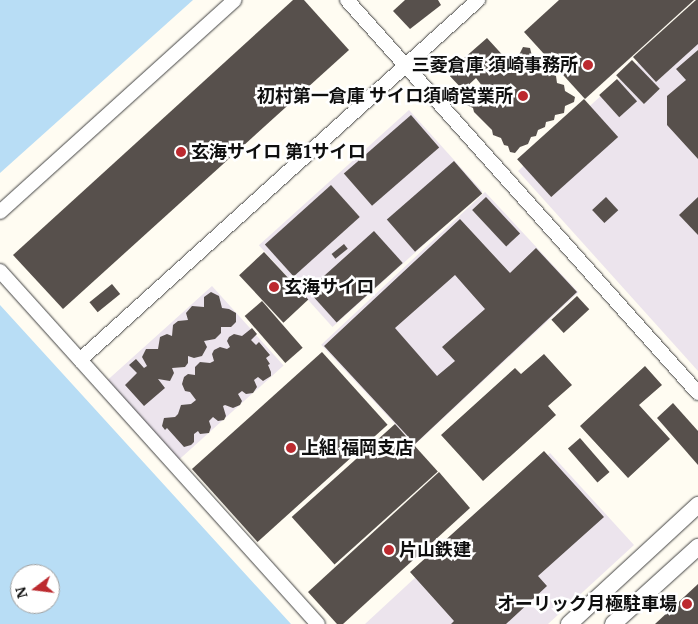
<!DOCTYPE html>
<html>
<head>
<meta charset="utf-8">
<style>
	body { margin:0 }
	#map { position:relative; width:698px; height:624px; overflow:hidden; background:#fffcf2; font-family:Merriweather,"Noto Sans JP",serif }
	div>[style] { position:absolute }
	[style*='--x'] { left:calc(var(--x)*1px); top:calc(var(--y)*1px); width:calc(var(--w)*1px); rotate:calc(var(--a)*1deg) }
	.industrial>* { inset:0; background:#ece4ed; transform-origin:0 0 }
	.water>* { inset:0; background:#b8ddf5 }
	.building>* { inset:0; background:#57504c; transform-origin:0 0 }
	.roads { filter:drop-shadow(0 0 1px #424242) drop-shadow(0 0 1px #424242) }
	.minor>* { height:14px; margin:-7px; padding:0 7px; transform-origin:7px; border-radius:7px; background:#fff }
	.tertiary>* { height:16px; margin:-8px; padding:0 8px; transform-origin:8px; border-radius:8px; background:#fff }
	.dots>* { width:14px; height:14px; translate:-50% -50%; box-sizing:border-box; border:2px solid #fff; border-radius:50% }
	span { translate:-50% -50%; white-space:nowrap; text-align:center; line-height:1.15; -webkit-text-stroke:5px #fff; paint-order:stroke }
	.poi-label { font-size:18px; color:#0f0f0f; font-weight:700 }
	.right { translate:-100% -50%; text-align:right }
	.left { translate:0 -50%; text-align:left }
	.north { position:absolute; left:10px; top:564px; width:50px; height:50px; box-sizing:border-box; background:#fff; border:1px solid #9f9f9f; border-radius:50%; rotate:255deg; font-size:14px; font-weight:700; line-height:20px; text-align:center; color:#0f0f0f }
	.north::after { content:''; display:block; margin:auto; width:18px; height:22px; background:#bc2a2f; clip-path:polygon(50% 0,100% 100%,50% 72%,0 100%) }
</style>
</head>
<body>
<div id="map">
	<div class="industrial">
		<i style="clip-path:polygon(698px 8px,698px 371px,518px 171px)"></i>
		<i style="left:409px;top:110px;width:110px;height:202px;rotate:48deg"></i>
		<i style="left:485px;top:192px;width:137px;height:224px;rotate:47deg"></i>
		<i style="left:212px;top:286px;width:107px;height:142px;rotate:48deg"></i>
		<i style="clip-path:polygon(550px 453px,634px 545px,548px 624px,365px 624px)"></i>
	</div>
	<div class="water">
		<i style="clip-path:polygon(0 0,193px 0,0 173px)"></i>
		<i style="clip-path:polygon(evenodd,0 305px,291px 624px,0 624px,0 305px,20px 574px,50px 574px,50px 604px,20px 604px,20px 574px)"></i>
	</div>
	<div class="building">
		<i style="clip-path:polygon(293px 0,304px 0,349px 50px,63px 309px,13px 255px)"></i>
		<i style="clip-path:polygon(405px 0,438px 0,441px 5px,410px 29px,393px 11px)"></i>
		<i style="clip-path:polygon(559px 0,694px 0,585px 99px,524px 32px)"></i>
		<i style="clip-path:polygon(696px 0,698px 0,698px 44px,656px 82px,633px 57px)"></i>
		<i style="clip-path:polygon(487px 38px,508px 61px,512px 55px,519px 55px,523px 47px,530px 48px,532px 56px,541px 57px,541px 65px,547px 65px,549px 73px,556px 76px,557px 83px,564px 85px,565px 91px,575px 97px,574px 102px,565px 106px,564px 113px,555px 115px,554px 120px,546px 122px,545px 127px,538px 130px,536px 136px,531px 137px,528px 144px,520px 147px,515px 153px,510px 152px,508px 146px,504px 145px,501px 138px,493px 135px,492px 130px,474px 112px,473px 108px,465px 104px,467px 99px,475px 93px,475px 88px,483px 87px,476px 78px,463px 90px,447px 73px)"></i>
		<i style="clip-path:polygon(698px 50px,698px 159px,667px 125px,667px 96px,686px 80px,676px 69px)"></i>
		<i style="left:632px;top:60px;width:40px;height:22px;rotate:46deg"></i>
		<i style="left:617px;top:79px;width:30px;height:24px;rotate:48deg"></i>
		<i style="left:584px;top:99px;width:51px;height:90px;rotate:48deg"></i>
		<i style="left:411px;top:115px;width:43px;height:89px;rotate:49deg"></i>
		<i style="left:454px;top:161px;width:43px;height:89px;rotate:49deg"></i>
		<i style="left:331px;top:185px;width:43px;height:89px;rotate:48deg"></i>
		<i style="left:486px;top:197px;width:50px;height:19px;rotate:47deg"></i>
		<i style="left:606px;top:197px;width:18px;height:19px;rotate:47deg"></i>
		<i style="clip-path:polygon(698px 197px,698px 235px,679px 215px)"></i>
		<i style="clip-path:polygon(evenodd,460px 219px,510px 273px,536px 248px,577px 292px,415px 444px,324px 346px,460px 219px,455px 275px,485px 309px,442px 347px,455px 361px,437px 376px,395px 328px,455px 275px)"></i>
		<i style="left:374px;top:231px;width:43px;height:89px;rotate:48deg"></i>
		<i style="left:344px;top:244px;width:6px;height:16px;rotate:51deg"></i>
		<i style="left:264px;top:252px;width:65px;height:34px;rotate:47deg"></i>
		<i style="left:112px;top:284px;width:13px;height:29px;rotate:51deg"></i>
		<i style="clip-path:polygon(211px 292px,219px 296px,222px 308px,229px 309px,236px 313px,236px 322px,231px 327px,221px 327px,221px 333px,215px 339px,204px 341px,207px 347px,202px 356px,194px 358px,188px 356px,188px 363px,185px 367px,172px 368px,174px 373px,170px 381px,158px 379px,165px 388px,144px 406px,125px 385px,137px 373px,129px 365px,136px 359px,144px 368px,147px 366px,142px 357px,146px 349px,158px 349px,160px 337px,167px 334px,172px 336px,173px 325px,178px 321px,188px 320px,186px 313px,192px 306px,204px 307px,204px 297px)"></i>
		<i style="left:577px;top:296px;width:18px;height:35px;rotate:47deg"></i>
		<i style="left:262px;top:301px;width:62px;height:23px;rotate:49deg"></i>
		<i style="clip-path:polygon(252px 328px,257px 334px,251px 340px,256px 345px,259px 342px,270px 355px,266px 358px,270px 364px,268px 365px,271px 372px,271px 376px,263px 381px,258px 377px,254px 380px,257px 387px,253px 393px,246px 394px,242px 391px,238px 394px,242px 401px,240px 405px,233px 408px,225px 405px,223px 406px,226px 416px,224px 420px,218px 421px,213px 417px,209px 421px,211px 427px,209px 433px,200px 434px,198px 431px,194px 434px,194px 442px,191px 445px,184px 447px,167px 428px,165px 430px,162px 426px,164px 418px,175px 417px,178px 414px,181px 405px,191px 404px,196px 400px,190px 392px,185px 391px,182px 384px,184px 377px,188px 374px,195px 375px,195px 367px,200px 362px,210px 363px,214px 361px,212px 354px,214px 350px,220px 347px,227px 349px,230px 347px,227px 341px,229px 337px,234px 334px,242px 336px)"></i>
		<i style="left:322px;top:352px;width:98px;height:175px;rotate:48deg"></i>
		<i style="clip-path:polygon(544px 354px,572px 385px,548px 406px,556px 415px,483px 481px,441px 435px,515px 368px,521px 374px)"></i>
		<i style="clip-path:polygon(645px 366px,662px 385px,639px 405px,670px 439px,628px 478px,580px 426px)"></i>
		<i style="clip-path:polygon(673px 403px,698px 431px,698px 465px,657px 418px)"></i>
		<i style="left:395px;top:424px;width:64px;height:139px;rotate:48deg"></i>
		<i style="left:580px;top:438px;width:45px;height:16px;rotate:49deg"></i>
		<i style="clip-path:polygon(544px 451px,604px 517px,538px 576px,547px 586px,506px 624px,451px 624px,454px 621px,410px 572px)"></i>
		<i style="clip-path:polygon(439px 472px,470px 508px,343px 624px,337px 624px,308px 592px)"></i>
		<i style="clip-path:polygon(698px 584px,698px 624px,655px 624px)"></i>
	</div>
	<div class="roads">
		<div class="minor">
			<i style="--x:347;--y:0;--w:527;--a:48.23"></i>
			<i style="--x:0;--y:212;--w:316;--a:-42.1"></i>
			<i style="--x:0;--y:271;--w:475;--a:48"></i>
			<i style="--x:80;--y:360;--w:537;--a:-42.13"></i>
		</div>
		<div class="tertiary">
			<i style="--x:569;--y:624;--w:176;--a:-42.7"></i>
			<i style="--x:613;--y:624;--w:115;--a:-42.2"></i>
		</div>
	</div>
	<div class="dots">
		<i style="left:588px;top:65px;background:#bc2a2f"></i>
		<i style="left:523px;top:96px;background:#bc2a2f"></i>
		<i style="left:181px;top:152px;background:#bc2a2f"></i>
		<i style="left:274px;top:287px;background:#bc2a2f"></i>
		<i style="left:291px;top:448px;background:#bc2a2f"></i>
		<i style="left:389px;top:550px;background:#bc2a2f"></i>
		<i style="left:687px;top:604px;background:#bc2a2f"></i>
	</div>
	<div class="poi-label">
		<span class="right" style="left:578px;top:65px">三菱倉庫 須崎事務所</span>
		<span class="right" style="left:513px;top:96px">初村第一倉庫 サイロ須崎営業所</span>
		<span class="left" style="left:191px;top:152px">玄海サイロ 第1サイロ</span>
		<span class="left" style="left:284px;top:287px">玄海サイロ</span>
		<span class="left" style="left:301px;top:448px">上組 福岡支店</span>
		<span class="left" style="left:399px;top:550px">片山鉄建</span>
		<span class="right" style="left:677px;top:604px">オーリック月極駐車場</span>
	</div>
	<div class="north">N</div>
</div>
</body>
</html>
